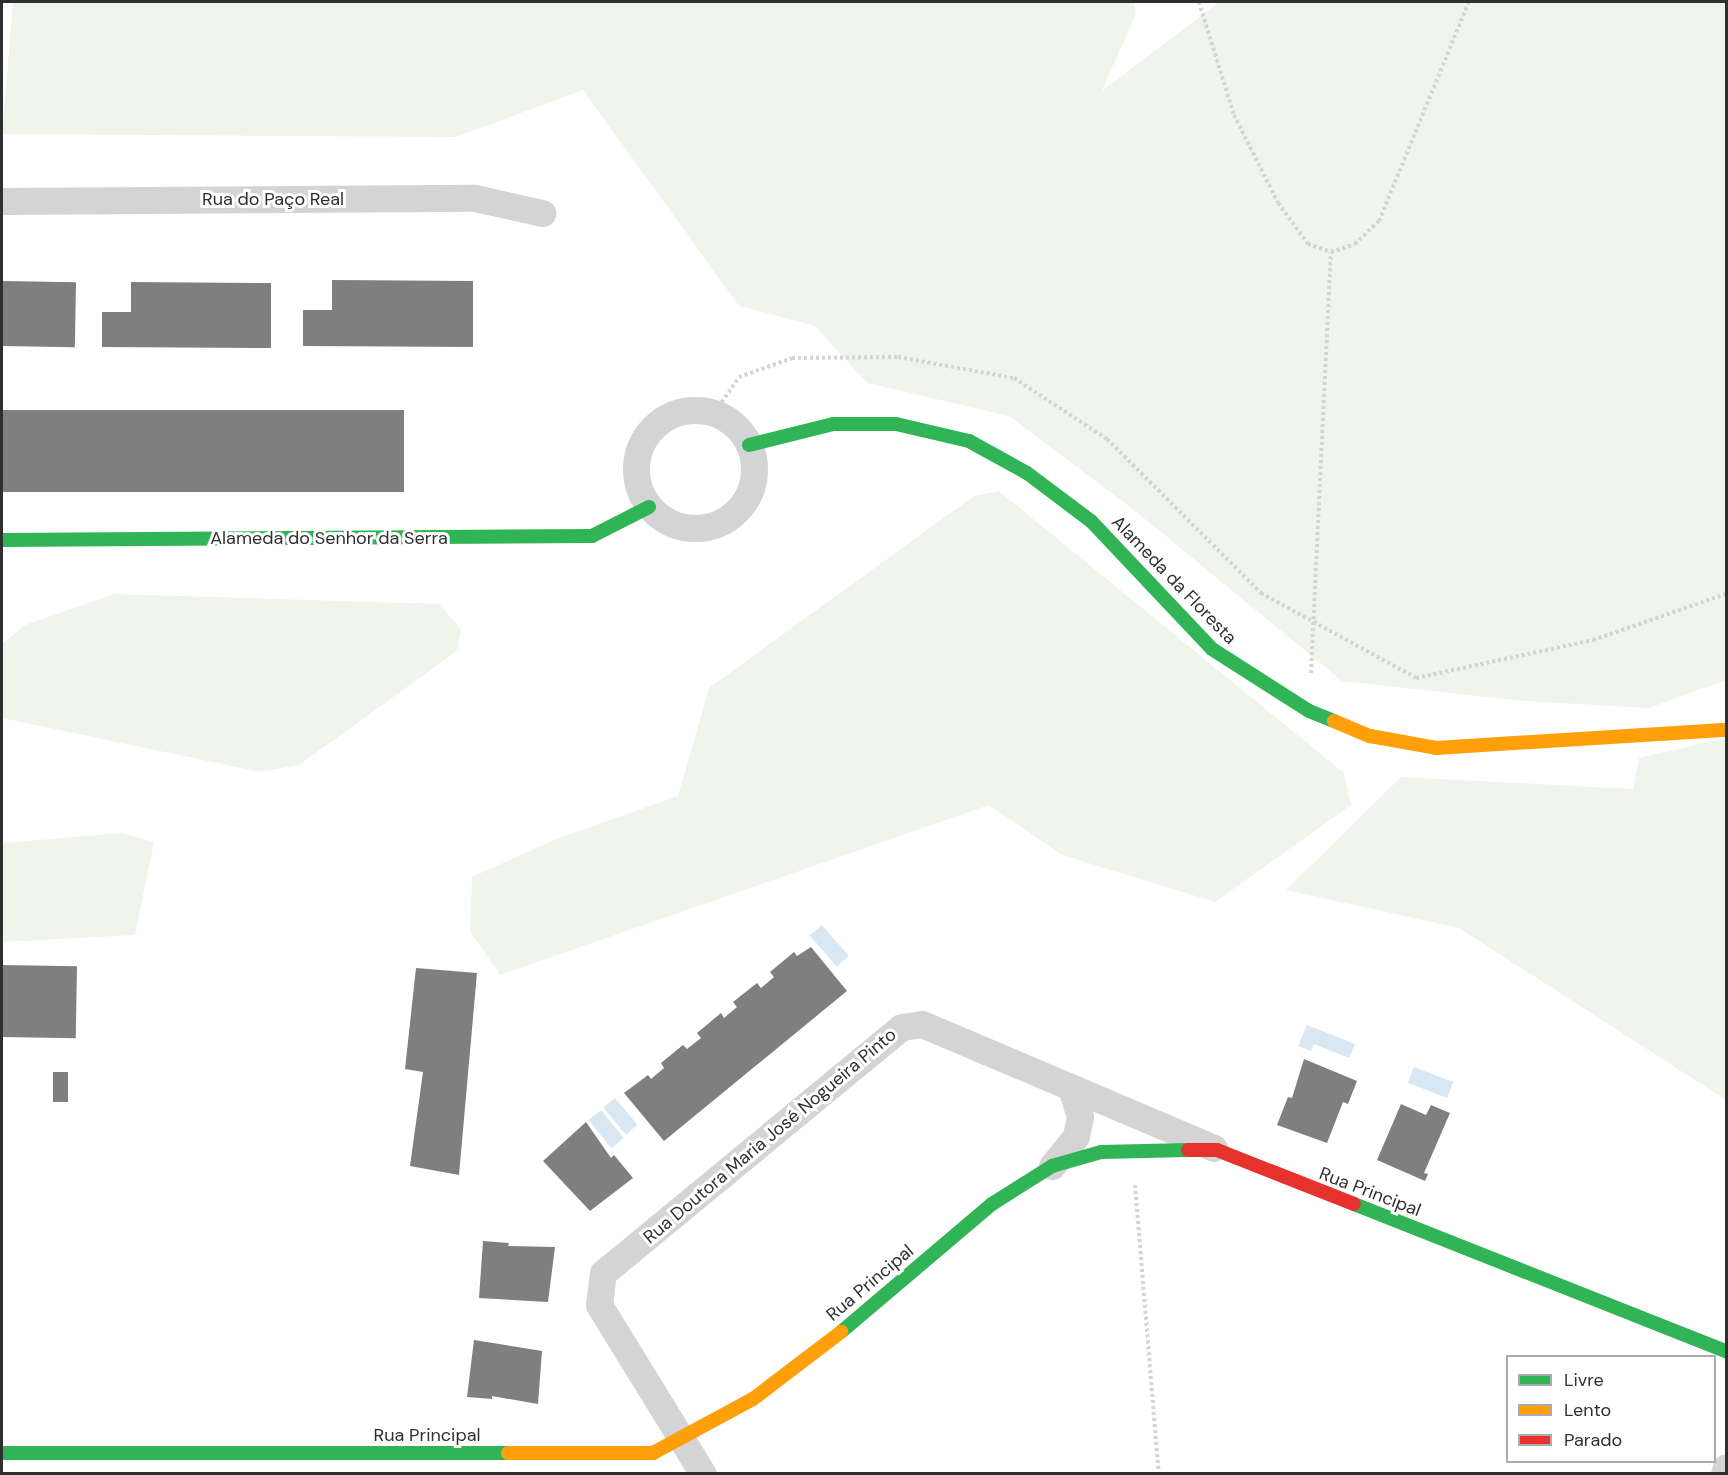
<!DOCTYPE html>
<html>
<head>
<meta charset="utf-8">
<style>
	body { margin:0 }
	#map { position:relative; width:1728px; height:1475px; overflow:hidden; background:#fff; font-family:"DM Sans",sans-serif }
	div>[style] { position:absolute }
	[style*='--x'] { left:calc(var(--x)*1px); top:calc(var(--y)*1px); width:calc(var(--w)*1px); rotate:calc(var(--a)*1deg) }
	.green>* { inset:0; background:#f0f5ec }
	.water>* { inset:0; background:#d8e7f2; transform-origin:0 0 }
	.building>* { inset:0; background:#7f7f7f; transform-origin:0 0 }
	.path>* { height:4px; margin-top:-2px; transform-origin:0; background:repeating-linear-gradient(90deg,#d4d4d4 0 3px,transparent 0 6px) }
	.street>* { height:27px; margin:-13.5px; padding:0 13.5px; transform-origin:13.5px; border-radius:13.5px; background:#d4d4d4 }
	.street>.ring { margin:-13.5px; padding:0; box-sizing:content-box; background:none; border:27px solid #d4d4d4; border-radius:50% }
	.fast>* { height:14px; margin:-7px; padding:0 7px; transform-origin:7px; border-radius:7px; background:#30b455 }
	.slow>* { height:14px; margin:-7px; padding:0 7px; transform-origin:7px; border-radius:7px; background:#ff9f0a }
	.jam>* { height:14px; margin:-7px; padding:0 7px; transform-origin:7px; border-radius:7px; background:#e5322d }
	span { translate:-50% -50%; white-space:nowrap; text-align:center; line-height:1.15; -webkit-text-stroke:6px #fff; paint-order:stroke }
	.street-label { font-size:18px; color:#2f2f2f }
	.frame { position:absolute; inset:0; border:3px solid #2f2f2f; pointer-events:none }
	.legend { position:absolute; left:1506px; top:1355px; width:210px; height:108px; box-sizing:border-box; background:#fff; border:2px solid #acacac; margin:0; padding:8px 10px; list-style:none; font-size:18px; color:#2f2f2f }
	.legend li { display:flex; align-items:center; gap:12px; height:30px }
	.legend b { width:30px; border:2px solid #acacac }
</style>
</head>
<body>
<div id="map">
	<div class="green">
		<i style="clip-path:polygon(13px 2px,1134px 2px,1136px 14px,1102px 91px,1219px 2px,1726px 2px,1726px 680px,1649px 708px,1523px 701px,1342px 681px,1139px 514px,1009px 416px,867px 383px,815px 326px,739px 306px,583px 90px,456px 137px,2px 134px)"></i>
		<i style="clip-path:polygon(999px 491px,1344px 773px,1351px 805px,1215px 902px,1062px 855px,989px 805px,500px 975px,470px 931px,472px 877px,556px 839px,678px 796px,709px 688px,974px 496px)"></i>
		<i style="clip-path:polygon(114px 594px,439px 604px,461px 629px,457px 651px,299px 765px,260px 772px,2px 718px,2px 644px,25px 625px)"></i>
		<i style="clip-path:polygon(1726px 738px,1726px 1100px,1459px 928px,1286px 890px,1401px 777px,1633px 789px,1639px 758px)"></i>
		<i style="clip-path:polygon(121px 833px,154px 842px,135px 935px,2px 942px,2px 843px)"></i>
	</div>
	<div class="water">
		<i style="left:822px;top:925px;width:41px;height:16px;rotate:49deg"></i>
		<i style="clip-path:polygon(1307px 1025px,1355px 1044px,1349px 1058px,1314px 1044px,1311px 1051px,1298px 1046px)"></i>
		<i style="left:1414px;top:1067px;width:42px;height:17px;rotate:21deg"></i>
		<i style="left:615px;top:1098px;width:35px;height:15px;rotate:50deg"></i>
		<i style="left:601px;top:1110px;width:36px;height:16px;rotate:51deg"></i>
	</div>
	<div class="building">
		<i style="clip-path:polygon(332px 280px,473px 281px,473px 347px,303px 346px,303px 310px,332px 310px)"></i>
		<i style="left:2px;top:281px;width:74px;height:65px;rotate:1deg"></i>
		<i style="clip-path:polygon(131px 282px,271px 283px,271px 348px,102px 347px,102px 312px,131px 312px)"></i>
		<i style="left:404px;top:410px;width:82px;height:402px;rotate:90deg"></i>
		<i style="clip-path:polygon(811px 947px,847px 991px,664px 1141px,624px 1093px,648px 1075px,651px 1079px,664px 1068px,661px 1063px,683px 1045px,687px 1049px,701px 1038px,697px 1033px,721px 1013px,724px 1018px,737px 1007px,733px 1002px,757px 983px,761px 988px,774px 977px,770px 972px,794px 952px,797px 956px)"></i>
		<i style="left:2px;top:965px;width:75px;height:72px;rotate:1deg"></i>
		<i style="clip-path:polygon(416px 968px,477px 973px,459px 1175px,410px 1166px,423px 1072px,405px 1069px)"></i>
		<i style="clip-path:polygon(1304px 1059px,1357px 1081px,1348px 1104px,1343px 1102px,1327px 1143px,1277px 1125px,1288px 1097px,1292px 1098px)"></i>
		<i style="left:53px;top:1072px;width:15px;height:30px"></i>
		<i style="clip-path:polygon(1401px 1104px,1426px 1115px,1431px 1105px,1450px 1113px,1424px 1173px,1428px 1174px,1425px 1181px,1377px 1160px)"></i>
		<i style="clip-path:polygon(586px 1122px,611px 1158px,614px 1155px,633px 1178px,590px 1211px,543px 1161px)"></i>
		<i style="clip-path:polygon(483px 1241px,509px 1243px,508px 1246px,555px 1247px,548px 1302px,479px 1298px)"></i>
		<i style="clip-path:polygon(474px 1340px,542px 1351px,538px 1404px,492px 1396px,492px 1399px,467px 1397px)"></i>
	</div>
	<div class="path">
		<i style="--x:1199;--y:2;--w:118;--a:72.8"></i>
		<i style="--x:1234;--y:115;--w:98;--a:63.4"></i>
		<i style="--x:1278;--y:203;--w:51;--a:53.8"></i>
		<i style="--x:1308;--y:244;--w:24;--a:19"></i>
		<i style="--x:1331;--y:252;--w:25;--a:-18"></i>
		<i style="--x:1355;--y:244;--w:33;--a:-44"></i>
		<i style="--x:1379;--y:221;--w:237;--a:-67.7"></i>
		<i style="--x:715;--y:412;--w:42;--a:-55.6"></i>
		<i style="--x:739;--y:377;--w:56;--a:-19.7"></i>
		<i style="--x:792;--y:358;--w:106;--a:-0.5"></i>
		<i style="--x:898;--y:357;--w:118;--a:10.3"></i>
		<i style="--x:1014;--y:378;--w:111;--a:33.3"></i>
		<i style="--x:1107;--y:439;--w:218;--a:45"></i>
		<i style="--x:1261;--y:593;--w:177;--a:28.7"></i>
		<i style="--x:1416;--y:678;--w:181;--a:-12.1"></i>
		<i style="--x:1593;--y:640;--w:141;--a:-19.1"></i>
		<i style="--x:1311;--y:673;--w:421;--a:-87.3"></i>
		<i style="--x:1135;--y:1185;--w:290;--a:85.3"></i>
	</div>
	<div class="street">
		<i style="--x:2;--y:201;--w:473;--a:-0.4"></i>
		<i style="--x:475;--y:198;--w:69;--a:12.6"></i>
		<i class="ring" style="left:636px;top:410px;width:91px;height:91px"></i>
		<i style="--x:1052;--y:1166;--w:38;--a:-51"></i>
		<i style="--x:1076;--y:1136;--w:19;--a:-78"></i>
		<i style="--x:1080;--y:1117;--w:28;--a:-107"></i>
		<i style="--x:703;--y:1474;--w:198;--a:-121.6"></i>
		<i style="--x:599;--y:1305;--w:32;--a:-83"></i>
		<i style="--x:603;--y:1273;--w:386;--a:-39.5"></i>
		<i style="--x:901;--y:1027;--w:21;--a:-8"></i>
		<i style="--x:922;--y:1024;--w:317;--a:23"></i>
		<i style="--x:1724;--y:1474;--w:7;--a:-74"></i>
	</div>
	<div class="fast">
		<i style="--x:749;--y:445;--w:87;--a:-14"></i>
		<i style="--x:833;--y:424;--w:63;--a:0"></i>
		<i style="--x:896;--y:424;--w:75;--a:13.1"></i>
		<i style="--x:969;--y:441;--w:66;--a:28.9"></i>
		<i style="--x:1027;--y:473;--w:80;--a:36.9"></i>
		<i style="--x:1091;--y:521;--w:176;--a:46.6"></i>
		<i style="--x:1212;--y:649;--w:115;--a:32.6"></i>
		<i style="--x:1309;--y:711;--w:27;--a:22"></i>
		<i style="--x:2;--y:540;--w:590;--a:-0.39"></i>
		<i style="--x:592;--y:536;--w:64;--a:-27"></i>
		<i style="--x:1354;--y:1204;--w:400;--a:21.6"></i>
		<i style="--x:841;--y:1332;--w:198;--a:-40.3"></i>
		<i style="--x:992;--y:1204;--w:71;--a:-32.3"></i>
		<i style="--x:1052;--y:1166;--w:51;--a:-15.9"></i>
		<i style="--x:1101;--y:1152;--w:87;--a:-1.3"></i>
		<i style="--x:2;--y:1453;--w:506;--a:0"></i>
	</div>
	<div class="slow">
		<i style="--x:1334;--y:721;--w:39;--a:23"></i>
		<i style="--x:1370;--y:736;--w:67;--a:10.3"></i>
		<i style="--x:1436;--y:748;--w:291;--a:-3.6"></i>
		<i style="--x:508;--y:1453;--w:145;--a:0"></i>
		<i style="--x:653;--y:1453;--w:114;--a:-28.4"></i>
		<i style="--x:753;--y:1399;--w:111;--a:-37.3"></i>
	</div>
	<div class="jam">
		<i style="--x:1188;--y:1150;--w:29;--a:0"></i>
		<i style="--x:1217;--y:1150;--w:147;--a:21.5"></i>
	</div>
	<div class="street-label">
		<span style="left:273px;top:199px">Rua do Paço Real</span>
		<span style="left:329px;top:538px">Alameda do Senhor da Serra</span>
		<span style="left:1174px;top:580px;rotate:46deg">Alameda da Floresta</span>
		<span style="left:770px;top:1136px;rotate:-40deg">Rua Doutora Maria José Nogueira Pinto</span>
		<span style="left:1370px;top:1192px;rotate:21deg">Rua Principal</span>
		<span style="left:870px;top:1283px;rotate:-40deg">Rua Principal</span>
		<span style="left:427px;top:1435px">Rua Principal</span>
	</div>
	<div class="frame"></div>
	<ul class="legend">
	<li><b style="height:8px;background:#30b455"></b>Livre</li>
	<li><b style="height:8px;background:#ff9f0a"></b>Lento</li>
	<li><b style="height:8px;background:#e5322d"></b>Parado</li>
	</ul>
</div>
</body>
</html>
